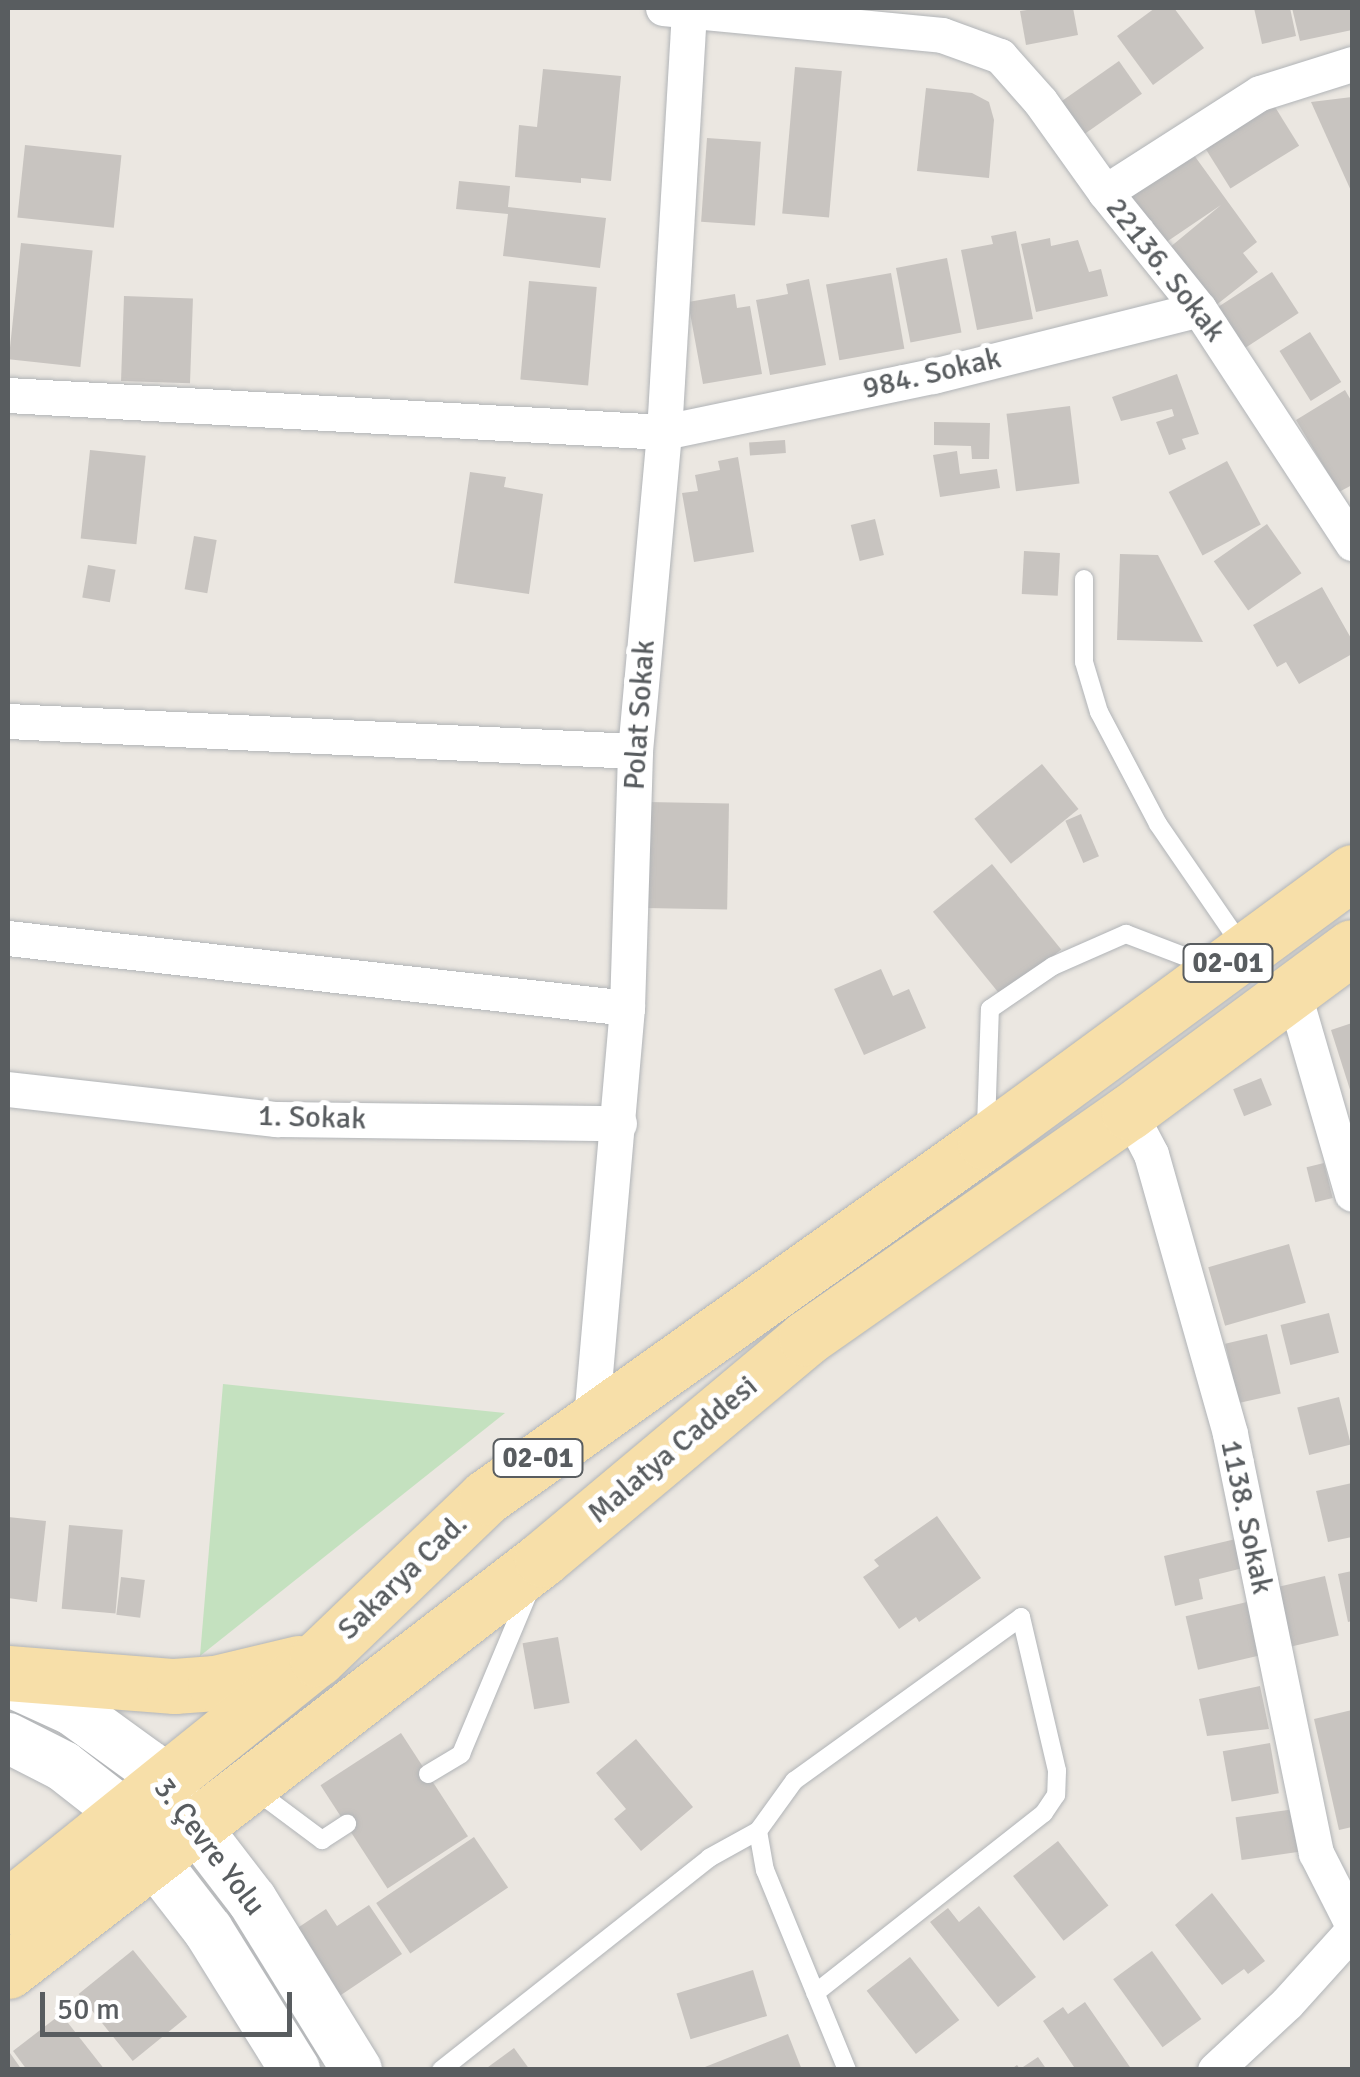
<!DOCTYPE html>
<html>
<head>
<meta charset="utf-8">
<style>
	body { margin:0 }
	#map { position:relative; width:1360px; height:2077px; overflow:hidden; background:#ebe7e1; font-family:Signika,sans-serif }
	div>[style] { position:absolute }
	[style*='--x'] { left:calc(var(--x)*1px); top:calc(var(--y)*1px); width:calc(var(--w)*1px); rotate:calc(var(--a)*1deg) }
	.green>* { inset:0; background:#c4e1bf }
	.building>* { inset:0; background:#c8c4c0; transform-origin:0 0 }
	.roads { filter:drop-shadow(0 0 2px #b1b4b7) drop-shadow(0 0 2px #b1b4b7) }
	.lane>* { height:18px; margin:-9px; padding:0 9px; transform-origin:9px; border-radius:9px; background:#fff }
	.street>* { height:35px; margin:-17.5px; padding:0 17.5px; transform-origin:17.5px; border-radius:17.5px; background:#fff }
	.secondary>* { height:50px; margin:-25px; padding:0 25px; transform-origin:25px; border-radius:25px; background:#fff }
	.primary>* { height:55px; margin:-27.5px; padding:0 27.5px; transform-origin:27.5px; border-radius:27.5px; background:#f7dfa9 }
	span { translate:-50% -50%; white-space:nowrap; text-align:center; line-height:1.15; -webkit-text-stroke:10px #fff; paint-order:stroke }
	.shield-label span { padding:2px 8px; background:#fff; border:2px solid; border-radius:8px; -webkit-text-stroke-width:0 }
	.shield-label { font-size:28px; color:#595d60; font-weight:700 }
	.street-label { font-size:30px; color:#595d60 }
	.frame { position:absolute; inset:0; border:10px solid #595d60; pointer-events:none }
	.scale { position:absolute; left:40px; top:1992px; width:252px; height:45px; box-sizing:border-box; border:5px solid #595d60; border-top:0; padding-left:12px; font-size:30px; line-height:35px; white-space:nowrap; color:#595d60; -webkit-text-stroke:8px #fff; paint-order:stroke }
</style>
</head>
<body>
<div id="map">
	<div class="green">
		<i style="clip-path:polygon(223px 1384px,505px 1413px,200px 1656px)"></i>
	</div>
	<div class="building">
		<i style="clip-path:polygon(1041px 8px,1073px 8px,1078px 35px,1026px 45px,1020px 11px)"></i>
		<i style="clip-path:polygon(1155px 8px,1174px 8px,1204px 48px,1153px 85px,1117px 36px)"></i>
		<i style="clip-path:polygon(1254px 8px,1290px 8px,1296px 36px,1262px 44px)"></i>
		<i style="clip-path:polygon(1292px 8px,1352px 8px,1352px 30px,1300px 41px)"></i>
		<i style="left:1119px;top:61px;width:40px;height:71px;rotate:55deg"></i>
		<i style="left:795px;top:67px;width:47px;height:147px;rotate:5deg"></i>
		<i style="clip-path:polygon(543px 69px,621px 76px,611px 181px,581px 178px,581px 183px,515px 177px,519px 125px,537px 127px)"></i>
		<i style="clip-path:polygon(926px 88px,972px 93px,989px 102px,994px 120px,989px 178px,917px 171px)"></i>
		<i style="clip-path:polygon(1352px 97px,1352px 193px,1311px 102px)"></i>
		<i style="left:1270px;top:99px;width:55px;height:81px;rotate:58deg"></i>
		<i style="left:707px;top:138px;width:54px;height:84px;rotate:4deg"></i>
		<i style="left:25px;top:145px;width:97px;height:73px;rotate:6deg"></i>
		<i style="clip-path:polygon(1191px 151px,1257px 242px,1243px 253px,1258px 272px,1215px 306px,1169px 248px,1221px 205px,1159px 247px,1124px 196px)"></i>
		<i style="clip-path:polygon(459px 181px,510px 186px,508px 207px,606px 218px,600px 268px,503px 256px,508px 214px,456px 209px)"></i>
		<i style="clip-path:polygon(1016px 231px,1033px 319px,977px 330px,961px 250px,993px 244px,991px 236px)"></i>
		<i style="clip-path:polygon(1050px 238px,1051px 246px,1078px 240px,1089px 272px,1101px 269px,1108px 296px,1036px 312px,1021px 244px)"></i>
		<i style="left:21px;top:243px;width:72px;height:117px;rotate:6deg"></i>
		<i style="left:947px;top:258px;width:76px;height:52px;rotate:79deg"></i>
		<i style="left:1272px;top:272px;width:49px;height:74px;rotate:57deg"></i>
		<i style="left:891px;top:273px;width:77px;height:66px;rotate:80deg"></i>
		<i style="clip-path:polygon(809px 279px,826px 365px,770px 375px,756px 300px,788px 294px,786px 284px)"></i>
		<i style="left:529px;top:281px;width:68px;height:99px;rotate:5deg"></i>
		<i style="clip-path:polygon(735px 294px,737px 308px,750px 306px,762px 374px,703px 384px,688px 302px)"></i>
		<i style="left:124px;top:296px;width:69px;height:85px;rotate:2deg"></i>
		<i style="left:1310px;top:332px;width:59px;height:36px;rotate:58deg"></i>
		<i style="clip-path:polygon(1177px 374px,1199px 434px,1182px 439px,1186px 449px,1169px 455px,1156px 422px,1174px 416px,1172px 409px,1121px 421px,1112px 397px)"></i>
		<i style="clip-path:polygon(1345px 390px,1352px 402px,1352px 485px,1339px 492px,1296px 420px)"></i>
		<i style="left:1070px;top:406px;width:78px;height:64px;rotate:83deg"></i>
		<i style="clip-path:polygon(934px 422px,990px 423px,989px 459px,972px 459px,971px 446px,934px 445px)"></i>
		<i style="left:785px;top:440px;width:13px;height:36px;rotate:86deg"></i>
		<i style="left:90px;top:450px;width:56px;height:89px;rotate:6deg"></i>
		<i style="clip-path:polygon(957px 451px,960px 474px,997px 469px,1000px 488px,940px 497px,933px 455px)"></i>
		<i style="clip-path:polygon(738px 457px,754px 552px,694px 562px,682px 493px,698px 491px,695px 475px,720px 470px,718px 461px)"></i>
		<i style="left:1227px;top:461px;width:72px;height:66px;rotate:62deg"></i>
		<i style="clip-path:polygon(470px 472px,506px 477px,504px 487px,543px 494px,529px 594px,454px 583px)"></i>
		<i style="left:875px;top:519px;width:37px;height:25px;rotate:76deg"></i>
		<i style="left:1267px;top:524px;width:60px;height:65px;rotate:55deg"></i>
		<i style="left:194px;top:536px;width:23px;height:54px;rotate:10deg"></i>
		<i style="left:1024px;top:551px;width:36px;height:43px;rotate:3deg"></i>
		<i style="clip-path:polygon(1120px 554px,1158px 555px,1203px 642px,1117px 640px)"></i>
		<i style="left:88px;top:565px;width:28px;height:33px;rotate:10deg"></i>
		<i style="clip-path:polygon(1322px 587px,1352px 640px,1352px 654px,1299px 684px,1286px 662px,1277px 667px,1253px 625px)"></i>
		<i style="left:1042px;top:764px;width:58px;height:87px;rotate:51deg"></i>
		<i style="left:647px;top:802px;width:82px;height:106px;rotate:1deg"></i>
		<i style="left:1081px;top:814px;width:46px;height:17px;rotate:67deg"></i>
		<i style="left:992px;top:864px;width:110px;height:76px;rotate:51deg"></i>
		<i style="clip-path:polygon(881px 969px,893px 996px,909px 989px,926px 1028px,864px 1055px,834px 989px)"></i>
		<i style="clip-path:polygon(1352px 1023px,1352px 1096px,1331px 1030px)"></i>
		<i style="left:1261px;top:1078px;width:29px;height:30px;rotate:68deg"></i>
		<i style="left:1324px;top:1163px;width:36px;height:18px;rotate:76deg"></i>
		<i style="left:1289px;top:1244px;width:61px;height:84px;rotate:74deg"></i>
		<i style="left:1329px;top:1313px;width:41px;height:50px;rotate:76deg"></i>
		<i style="left:1267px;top:1334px;width:61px;height:43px;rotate:77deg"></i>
		<i style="left:1339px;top:1397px;width:49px;height:43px;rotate:76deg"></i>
		<i style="clip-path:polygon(1352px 1483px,1352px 1537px,1328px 1542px,1316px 1491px)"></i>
		<i style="clip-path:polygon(937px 1516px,981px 1578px,919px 1622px,916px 1617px,899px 1629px,863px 1577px,879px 1566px,874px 1560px)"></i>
		<i style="clip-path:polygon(8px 1517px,46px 1521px,37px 1602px,8px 1598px)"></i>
		<i style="left:69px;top:1525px;width:54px;height:84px;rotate:5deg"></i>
		<i style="clip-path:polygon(1240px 1538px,1247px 1567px,1199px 1579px,1203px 1599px,1175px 1606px,1164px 1556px)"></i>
		<i style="clip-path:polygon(1352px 1571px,1352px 1621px,1348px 1622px,1338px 1574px)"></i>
		<i style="left:1325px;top:1576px;width:61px;height:52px;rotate:77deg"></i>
		<i style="left:121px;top:1577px;width:24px;height:38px;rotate:7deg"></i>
		<i style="left:1247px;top:1602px;width:55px;height:63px;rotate:77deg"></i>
		<i style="left:558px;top:1637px;width:67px;height:36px;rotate:80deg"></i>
		<i style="clip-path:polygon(1260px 1686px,1269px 1729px,1207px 1736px,1199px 1699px)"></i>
		<i style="clip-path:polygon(1352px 1710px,1352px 1827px,1339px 1830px,1314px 1719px)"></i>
		<i style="left:401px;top:1733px;width:123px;height:96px;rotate:57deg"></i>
		<i style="clip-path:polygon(636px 1739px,693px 1807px,641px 1851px,614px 1819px,626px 1809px,596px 1773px)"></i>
		<i style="left:1270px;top:1743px;width:51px;height:48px;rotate:80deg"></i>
		<i style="left:1295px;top:1809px;width:43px;height:60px;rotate:82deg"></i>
		<i style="left:474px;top:1837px;width:61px;height:118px;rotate:56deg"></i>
		<i style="left:1058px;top:1841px;width:82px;height:57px;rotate:52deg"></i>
		<i style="clip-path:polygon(1212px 1893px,1265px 1961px,1248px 1974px,1244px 1969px,1222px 1985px,1175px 1925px)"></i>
		<i style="clip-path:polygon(369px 1905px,402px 1954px,338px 1997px,293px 1931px,326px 1909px,337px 1926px)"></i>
		<i style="clip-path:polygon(979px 1906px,1036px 1977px,998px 2007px,930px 1922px,948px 1908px,959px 1922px)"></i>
		<i style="left:133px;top:1950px;width:86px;height:70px;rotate:51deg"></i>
		<i style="left:1152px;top:1951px;width:84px;height:48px;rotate:54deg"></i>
		<i style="left:910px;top:1957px;width:80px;height:55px;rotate:52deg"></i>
		<i style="left:753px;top:1970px;width:48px;height:80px;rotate:73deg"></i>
		<i style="clip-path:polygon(1085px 2002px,1132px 2070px,1076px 2070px,1043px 2021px,1063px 2007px,1068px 2014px)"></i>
		<i style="clip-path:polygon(61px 2014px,105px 2070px,27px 2070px,13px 2051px)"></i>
		<i style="clip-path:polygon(788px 2034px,802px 2070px,700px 2070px,700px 2069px)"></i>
		<i style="clip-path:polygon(514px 2048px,530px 2070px,484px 2070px)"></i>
		<i style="clip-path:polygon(10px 2053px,22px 2070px,8px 2070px)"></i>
		<i style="clip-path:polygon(1038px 2057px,1047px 2070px,1010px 2070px,1017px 2065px,1020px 2069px)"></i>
	</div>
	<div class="roads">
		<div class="lane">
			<i style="--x:1084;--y:579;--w:83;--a:90"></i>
			<i style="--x:1084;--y:662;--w:52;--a:73.3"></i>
			<i style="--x:1099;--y:712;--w:127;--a:62.2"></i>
			<i style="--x:1158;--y:824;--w:148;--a:55.5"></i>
			<i style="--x:986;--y:1127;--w:118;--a:-88.1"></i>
			<i style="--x:990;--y:1009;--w:76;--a:-34.3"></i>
			<i style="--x:1053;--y:966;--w:80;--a:-23.7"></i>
			<i style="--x:1126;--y:934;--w:90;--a:20.9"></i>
			<i style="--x:428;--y:1774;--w:39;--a:-31"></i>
			<i style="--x:461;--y:1754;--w:181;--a:-67.3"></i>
			<i style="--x:255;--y:1790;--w:84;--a:36.7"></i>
			<i style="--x:322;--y:1840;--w:30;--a:-33"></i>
			<i style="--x:758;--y:1831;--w:40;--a:80"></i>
			<i style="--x:765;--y:1870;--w:216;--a:67.7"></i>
			<i style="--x:441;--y:2070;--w:342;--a:-38.3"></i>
			<i style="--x:709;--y:1858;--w:56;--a:-28.9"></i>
			<i style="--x:758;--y:1831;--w:62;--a:-54.2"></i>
			<i style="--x:794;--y:1781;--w:280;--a:-35.8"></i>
			<i style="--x:1021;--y:1617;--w:158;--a:76.8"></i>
			<i style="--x:1057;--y:1771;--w:24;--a:92"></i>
			<i style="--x:1056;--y:1795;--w:22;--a:124"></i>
			<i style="--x:1044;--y:1813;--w:291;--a:141.8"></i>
		</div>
		<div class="street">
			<i style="--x:663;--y:8;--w:280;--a:5.5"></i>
			<i style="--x:942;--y:35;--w:62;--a:19.9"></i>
			<i style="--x:1000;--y:56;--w:60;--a:48.4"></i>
			<i style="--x:1040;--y:101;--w:112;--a:54.5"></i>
			<i style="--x:1105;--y:192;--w:150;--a:51.2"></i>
			<i style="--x:1199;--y:309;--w:280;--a:56.8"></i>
			<i style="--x:1105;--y:192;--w:184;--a:-32.6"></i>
			<i style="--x:1260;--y:93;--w:96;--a:-17.5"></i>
			<i style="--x:8;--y:395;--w:657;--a:3.23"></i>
			<i style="--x:664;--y:432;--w:275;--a:-11.8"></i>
			<i style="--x:933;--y:376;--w:274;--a:-14.1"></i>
			<i style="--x:8;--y:721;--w:628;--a:2.74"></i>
			<i style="--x:8;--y:938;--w:623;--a:6.45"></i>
			<i style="--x:1293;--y:991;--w:211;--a:73.8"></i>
			<i style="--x:8;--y:1089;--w:270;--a:6.4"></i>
			<i style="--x:276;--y:1119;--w:343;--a:0.7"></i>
			<i style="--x:1129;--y:1112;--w:47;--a:62.4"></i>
			<i style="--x:1151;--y:1154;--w:291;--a:74.2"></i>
			<i style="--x:1230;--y:1434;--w:428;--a:78.4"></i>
			<i style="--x:1316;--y:1853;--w:80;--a:63.1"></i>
			<i style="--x:591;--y:1419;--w:413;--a:-85"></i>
			<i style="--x:627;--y:1008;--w:257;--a:-88.2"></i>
			<i style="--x:635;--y:751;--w:320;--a:-84.8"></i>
			<i style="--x:664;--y:432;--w:425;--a:-86.6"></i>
			<i style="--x:1215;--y:2070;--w:98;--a:-42.9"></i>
			<i style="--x:1287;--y:2003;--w:97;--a:-47.9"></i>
		</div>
		<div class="secondary">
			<i style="--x:8;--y:1681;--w:70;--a:24.4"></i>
			<i style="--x:72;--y:1710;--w:95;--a:36"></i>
			<i style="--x:149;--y:1766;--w:169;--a:52.5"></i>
			<i style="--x:252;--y:1900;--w:200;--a:58.3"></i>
			<i style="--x:8;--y:1738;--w:62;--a:27"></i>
			<i style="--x:63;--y:1766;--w:58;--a:38"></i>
			<i style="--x:109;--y:1802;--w:162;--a:52.3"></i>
			<i style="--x:208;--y:1930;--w:165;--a:58.1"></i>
		</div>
		<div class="primary">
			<i style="--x:8;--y:1673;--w:167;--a:4.5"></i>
			<i style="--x:174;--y:1686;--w:41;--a:-4.2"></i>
			<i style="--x:215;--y:1683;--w:86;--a:-13.4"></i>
			<i style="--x:8;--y:1907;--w:396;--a:-38.8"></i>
			<i style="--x:317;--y:1659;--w:234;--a:-43.8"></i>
			<i style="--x:486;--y:1497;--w:612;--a:-35.43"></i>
			<i style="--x:985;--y:1142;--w:456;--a:-36.3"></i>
			<i style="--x:8;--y:1971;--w:674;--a:-37.65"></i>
			<i style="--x:542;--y:1559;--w:344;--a:-39.9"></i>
			<i style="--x:806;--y:1338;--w:394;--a:-35"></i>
			<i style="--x:1129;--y:1112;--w:277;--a:-36.5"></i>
		</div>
	</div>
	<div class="shield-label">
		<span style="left:1228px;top:963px">02-01</span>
		<span style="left:538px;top:1458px">02-01</span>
	</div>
	<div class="street-label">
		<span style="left:1165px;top:270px;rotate:52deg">22136. Sokak</span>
		<span style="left:932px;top:374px;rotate:-13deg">984. Sokak</span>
		<span style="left:640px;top:715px;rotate:-86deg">Polat Sokak</span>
		<span style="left:312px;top:1118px;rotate:2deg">1. Sokak</span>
		<span style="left:673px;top:1450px;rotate:-40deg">Malatya Caddesi</span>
		<span style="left:1246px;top:1517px;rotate:78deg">1138. Sokak</span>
		<span style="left:403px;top:1577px;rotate:-44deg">Sakarya Cad.</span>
		<span style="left:209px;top:1847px;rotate:53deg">3. Çevre Yolu</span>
	</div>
	<div class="frame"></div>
	<div class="scale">50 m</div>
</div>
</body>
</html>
